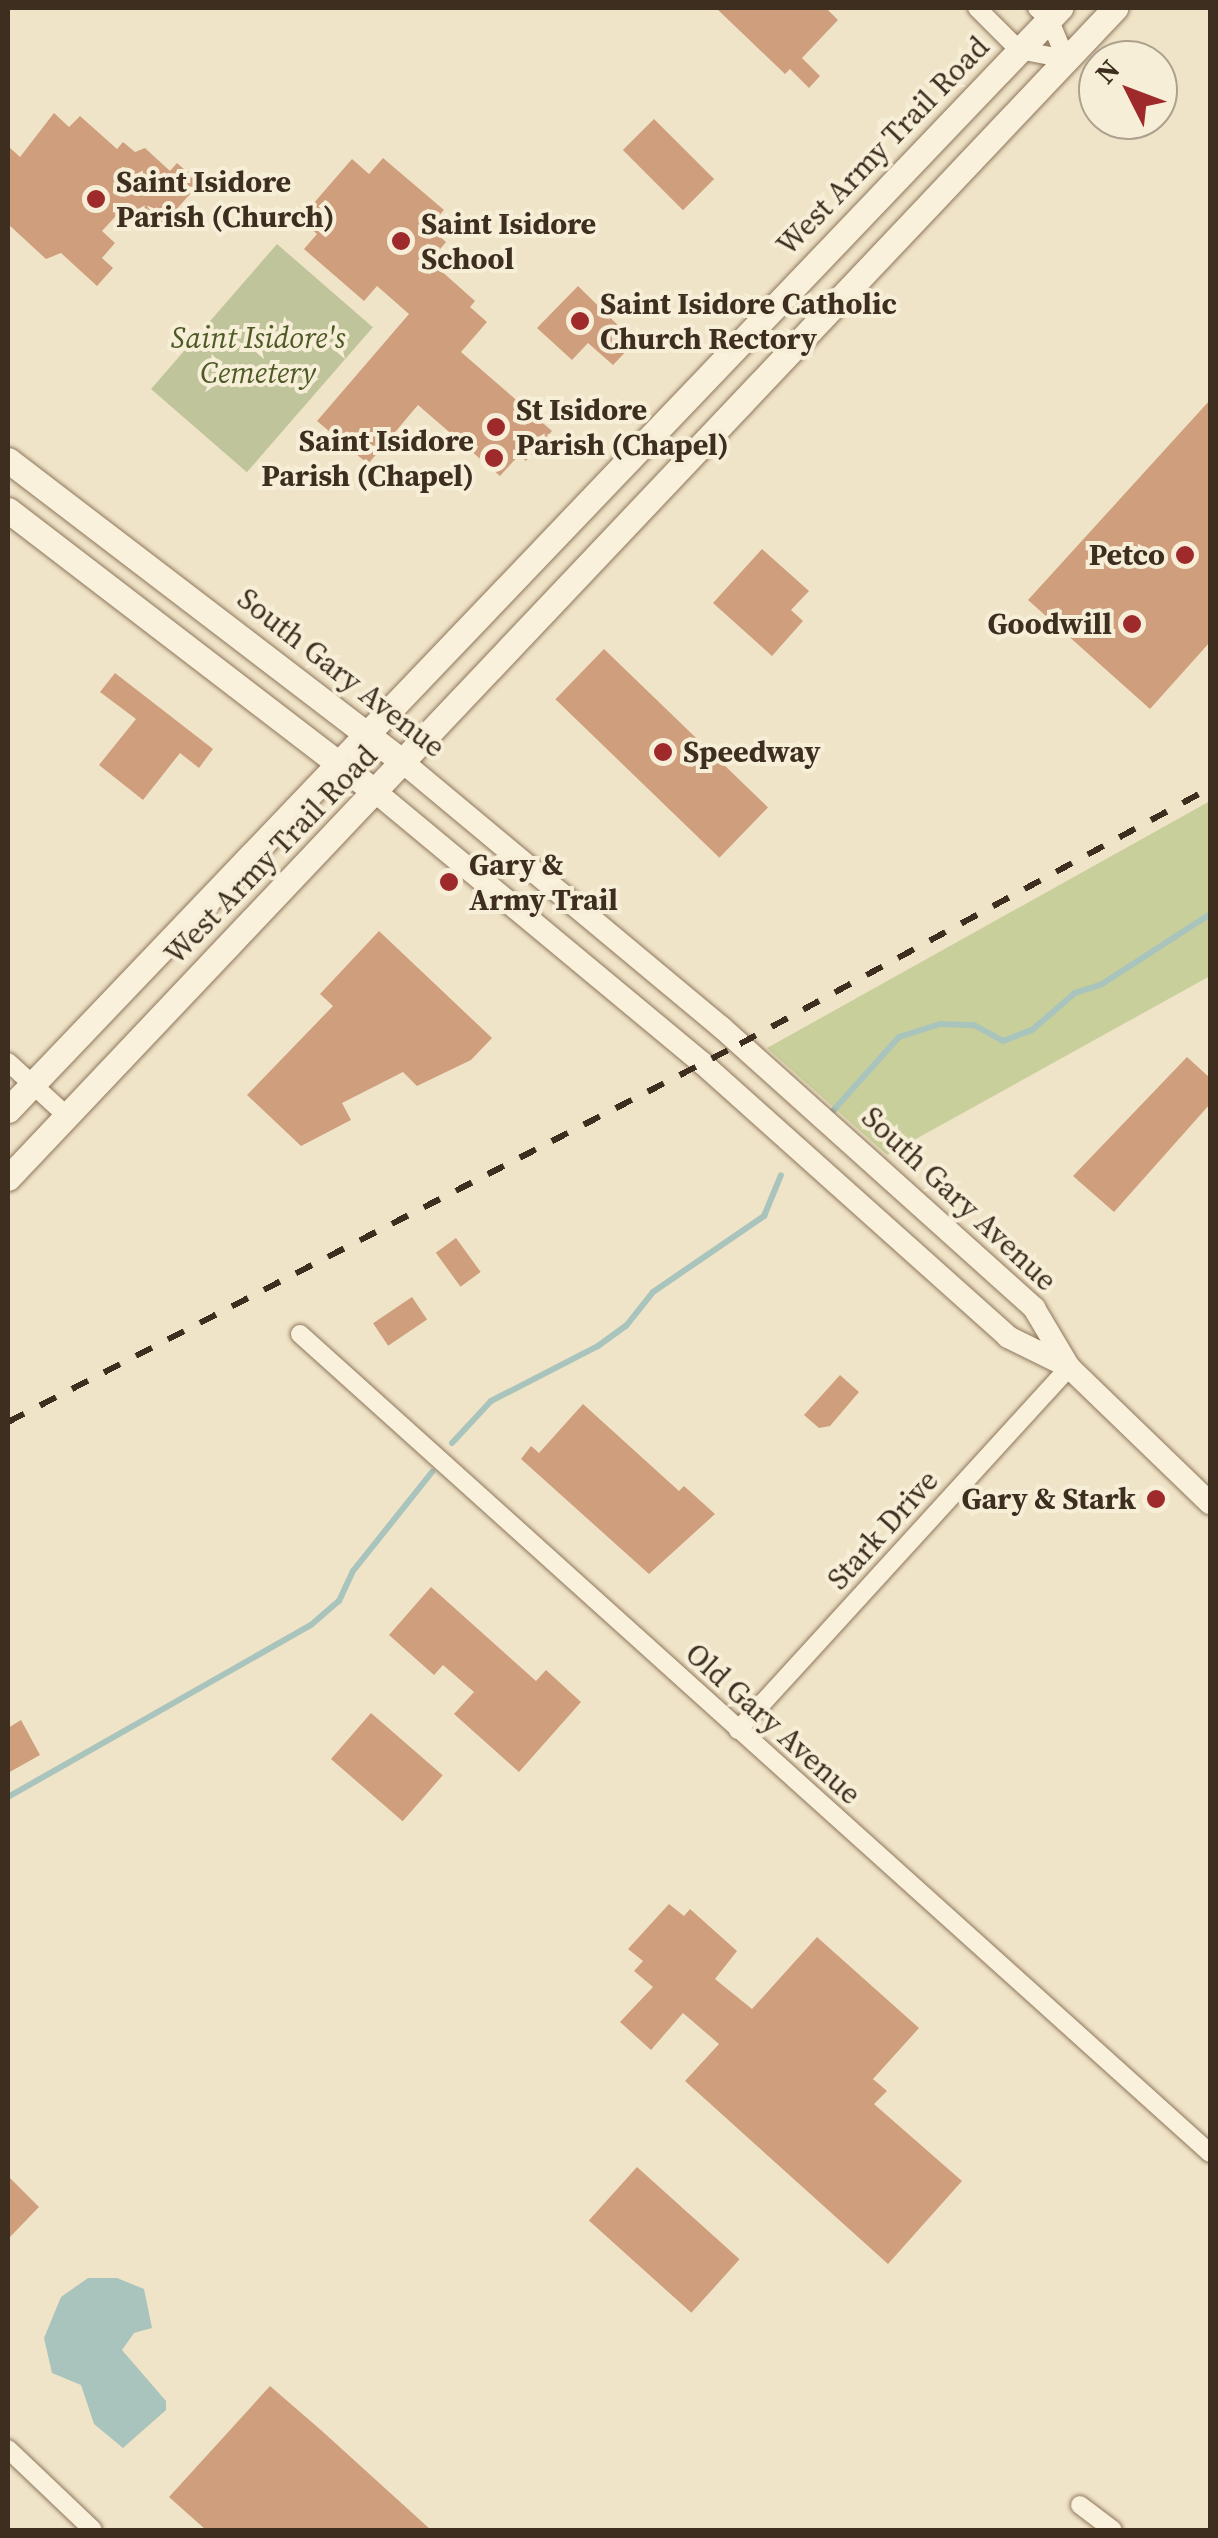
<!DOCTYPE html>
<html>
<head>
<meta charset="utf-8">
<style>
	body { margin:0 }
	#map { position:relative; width:1218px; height:2538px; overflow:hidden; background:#f0e4c8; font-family:"Source Serif 4",serif }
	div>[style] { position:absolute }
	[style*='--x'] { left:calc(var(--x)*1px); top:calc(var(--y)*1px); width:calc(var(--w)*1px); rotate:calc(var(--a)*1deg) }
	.green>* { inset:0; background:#c9cf9b }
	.cemetery>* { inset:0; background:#bfc49a; transform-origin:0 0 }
	.water>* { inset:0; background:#a9c4bc }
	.stream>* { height:6px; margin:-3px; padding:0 3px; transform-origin:3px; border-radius:3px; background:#a9c4bc }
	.building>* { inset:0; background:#cf9f7d; transform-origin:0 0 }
	.roads { filter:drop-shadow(0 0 2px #8d765c) drop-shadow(0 0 2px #8d765c) }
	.minor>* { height:18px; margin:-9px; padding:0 9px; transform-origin:9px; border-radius:9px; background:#faf1dc }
	.tertiary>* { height:22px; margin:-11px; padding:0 11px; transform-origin:11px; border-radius:11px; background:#faf1dc }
	.secondary>* { height:25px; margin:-12.5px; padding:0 12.5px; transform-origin:12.5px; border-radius:12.5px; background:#faf1dc }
	.rail>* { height:6px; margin-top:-3px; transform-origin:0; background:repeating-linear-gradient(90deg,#3d2e20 0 18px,transparent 0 36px) }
	.dots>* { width:28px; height:28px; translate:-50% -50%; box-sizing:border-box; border:5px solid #f7eed8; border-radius:50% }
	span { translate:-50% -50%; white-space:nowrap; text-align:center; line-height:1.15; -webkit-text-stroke:8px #f7eed8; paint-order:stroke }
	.street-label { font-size:30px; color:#3d2e20 }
	.poi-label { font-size:30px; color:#3d2e20; font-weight:700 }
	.left { translate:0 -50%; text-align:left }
	.right { translate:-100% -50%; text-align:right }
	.park-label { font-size:30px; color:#4d5a26; font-style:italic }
	.frame { position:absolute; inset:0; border:10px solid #3d2e20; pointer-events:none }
	.north { position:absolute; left:1078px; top:40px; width:100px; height:100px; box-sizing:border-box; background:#f7eed8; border:2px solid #ada18e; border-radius:50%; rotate:312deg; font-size:28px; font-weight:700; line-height:40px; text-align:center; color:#3d2e20 }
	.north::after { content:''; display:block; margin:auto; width:35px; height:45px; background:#9e2a2b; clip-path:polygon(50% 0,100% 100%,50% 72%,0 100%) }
</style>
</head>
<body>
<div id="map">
	<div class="green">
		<i style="clip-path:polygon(1210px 801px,1210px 976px,887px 1155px,767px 1048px)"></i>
	</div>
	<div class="cemetery">
		<i style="left:277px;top:244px;width:127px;height:192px;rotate:41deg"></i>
	</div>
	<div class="water">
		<i style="clip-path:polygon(88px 2278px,117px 2278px,144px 2289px,152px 2328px,134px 2333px,122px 2350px,166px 2401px,166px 2410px,123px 2448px,94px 2424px,81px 2385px,52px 2373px,44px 2338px,61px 2297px)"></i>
	</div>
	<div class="stream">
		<i style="--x:831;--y:1113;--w:102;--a:-48.2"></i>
		<i style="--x:899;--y:1037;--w:43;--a:-17.6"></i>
		<i style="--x:940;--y:1024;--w:34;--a:2"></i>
		<i style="--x:974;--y:1025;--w:33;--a:29"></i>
		<i style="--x:1003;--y:1041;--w:31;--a:-21"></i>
		<i style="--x:1032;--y:1030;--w:57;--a:-40.7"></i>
		<i style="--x:1075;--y:993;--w:28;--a:-18"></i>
		<i style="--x:1102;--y:984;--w:129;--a:-32.9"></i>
		<i style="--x:452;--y:1443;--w:57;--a:-47.1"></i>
		<i style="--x:491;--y:1401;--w:120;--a:-27.2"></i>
		<i style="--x:598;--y:1346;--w:34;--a:-36"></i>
		<i style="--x:626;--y:1326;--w:43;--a:-51.5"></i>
		<i style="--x:653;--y:1292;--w:135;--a:-34.4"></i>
		<i style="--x:764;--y:1216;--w:44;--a:-67.5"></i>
		<i style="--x:8;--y:1797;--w:348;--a:-29.6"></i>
		<i style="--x:311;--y:1625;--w:37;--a:-41"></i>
		<i style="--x:339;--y:1601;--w:33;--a:-65"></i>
		<i style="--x:353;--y:1571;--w:127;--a:-51.4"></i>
	</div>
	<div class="building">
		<i style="clip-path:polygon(716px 8px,826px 8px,838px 20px,802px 58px,820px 76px,809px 88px,790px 69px,785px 74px)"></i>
		<i style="clip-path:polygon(54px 113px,69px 127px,80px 116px,117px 149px,123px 142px,135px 152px,145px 148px,170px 171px,177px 163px,200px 183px,157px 231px,127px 204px,102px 231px,115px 243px,102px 258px,113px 268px,97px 286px,61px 253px,46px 259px,8px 224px,8px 146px,20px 157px)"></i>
		<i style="left:654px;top:119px;width:85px;height:44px;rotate:45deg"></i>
		<i style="clip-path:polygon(383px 158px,444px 210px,429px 227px,446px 242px,430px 261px,475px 301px,470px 307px,487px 322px,461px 352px,552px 431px,526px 461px,519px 455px,500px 476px,418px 405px,368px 464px,317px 421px,409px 314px,377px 286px,364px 301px,304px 249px,317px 234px,300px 219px,352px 159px,369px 174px)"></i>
		<i style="clip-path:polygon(578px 286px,635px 342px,613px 365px,588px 343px,572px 360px,537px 328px)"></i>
		<i style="clip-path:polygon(1210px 400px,1210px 642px,1150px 709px,1028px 600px)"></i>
		<i style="clip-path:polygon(762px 549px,809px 591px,791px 610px,803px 621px,772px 656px,713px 603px)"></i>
		<i style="left:604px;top:649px;width:228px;height:70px;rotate:44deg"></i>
		<i style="clip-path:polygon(115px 673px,213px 749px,199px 768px,180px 753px,143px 800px,99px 765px,136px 719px,100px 692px)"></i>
		<i style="clip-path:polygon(379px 931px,492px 1038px,471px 1060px,417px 1086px,403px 1072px,342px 1103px,351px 1120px,301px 1146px,247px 1095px,333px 1006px,320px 994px)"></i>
		<i style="clip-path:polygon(1187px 1057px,1210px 1078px,1210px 1104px,1114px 1212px,1073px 1176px)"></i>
		<i style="left:456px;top:1238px;width:42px;height:25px;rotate:54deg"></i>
		<i style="left:412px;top:1297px;width:27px;height:47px;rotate:56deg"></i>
		<i style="clip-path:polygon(840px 1375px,859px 1392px,830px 1426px,819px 1428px,804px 1415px)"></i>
		<i style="clip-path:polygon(583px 1404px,679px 1491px,684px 1486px,715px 1514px,649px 1574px,521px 1459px,531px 1446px,539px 1453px)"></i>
		<i style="clip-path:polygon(431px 1587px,536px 1681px,546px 1670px,581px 1702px,519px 1772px,454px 1714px,474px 1692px,443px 1665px,434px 1675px,389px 1635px)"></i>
		<i style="left:371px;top:1713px;width:95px;height:61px;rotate:41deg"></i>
		<i style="clip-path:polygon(21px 1720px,40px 1755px,8px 1773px,8px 1728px)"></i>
		<i style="clip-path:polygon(669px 1904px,684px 1916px,690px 1909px,737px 1951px,715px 1979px,752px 2009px,817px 1937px,919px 2028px,873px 2079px,887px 2091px,874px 2104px,962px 2181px,888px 2264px,685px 2081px,719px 2044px,683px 2013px,651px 2050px,620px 2022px,653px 1987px,634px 1971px,643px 1961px,628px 1949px)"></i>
		<i style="left:637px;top:2167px;width:138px;height:72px;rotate:42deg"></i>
		<i style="clip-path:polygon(8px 2176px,39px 2207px,8px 2239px)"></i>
		<i style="clip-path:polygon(270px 2386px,322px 2431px,431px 2530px,206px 2530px,169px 2497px)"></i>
	</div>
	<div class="roads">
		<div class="minor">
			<i style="--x:977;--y:8;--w:59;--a:45"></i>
			<i style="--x:1019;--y:50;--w:48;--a:10.8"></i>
			<i style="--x:1037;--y:8;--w:16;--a:43"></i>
			<i style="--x:1049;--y:19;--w:43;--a:67"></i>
			<i style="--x:8;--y:1062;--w:80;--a:42.5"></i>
			<i style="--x:300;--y:1334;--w:1224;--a:41.99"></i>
			<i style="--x:738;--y:1730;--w:491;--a:-47.6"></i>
			<i style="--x:8;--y:2449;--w:117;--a:43.6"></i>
			<i style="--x:1080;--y:2505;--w:41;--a:37.1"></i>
		</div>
		<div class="tertiary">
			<i style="--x:404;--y:763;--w:413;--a:39.8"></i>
			<i style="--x:721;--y:1027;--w:421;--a:41.9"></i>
			<i style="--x:1034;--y:1308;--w:69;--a:59.3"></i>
			<i style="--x:1069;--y:1367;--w:196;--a:44"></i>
			<i style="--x:377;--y:793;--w:423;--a:39.7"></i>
			<i style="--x:702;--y:1063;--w:411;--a:41.8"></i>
			<i style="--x:1008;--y:1337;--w:68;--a:26.2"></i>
		</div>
		<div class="secondary">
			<i style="--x:8;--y:460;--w:499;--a:37.4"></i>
			<i style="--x:8;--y:510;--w:465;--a:37.5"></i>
			<i style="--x:8;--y:1110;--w:1524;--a:-46.33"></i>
			<i style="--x:8;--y:1178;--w:1611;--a:-46.58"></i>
		</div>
	</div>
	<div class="rail">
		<i style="--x:8;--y:1422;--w:824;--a:-27.31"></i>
		<i style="--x:740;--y:1044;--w:535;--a:-28.58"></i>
	</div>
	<div class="dots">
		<i style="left:96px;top:199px;background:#9e2a2b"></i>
		<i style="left:401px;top:241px;background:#9e2a2b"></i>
		<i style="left:580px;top:321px;background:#9e2a2b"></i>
		<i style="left:496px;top:427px;background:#9e2a2b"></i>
		<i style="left:494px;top:458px;background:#9e2a2b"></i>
		<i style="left:1185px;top:555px;background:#9e2a2b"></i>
		<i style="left:1132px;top:624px;background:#9e2a2b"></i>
		<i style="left:663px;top:752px;background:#9e2a2b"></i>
		<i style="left:449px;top:882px;background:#9e2a2b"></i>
		<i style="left:1156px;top:1499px;background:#9e2a2b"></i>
	</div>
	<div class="street-label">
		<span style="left:883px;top:146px;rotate:-46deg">West Army Trail Road</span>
		<span style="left:341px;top:673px;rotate:38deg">South Gary Avenue</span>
		<span style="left:271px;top:855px;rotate:-46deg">West Army Trail Road</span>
		<span style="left:959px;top:1199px;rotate:43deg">South Gary Avenue</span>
		<span style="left:883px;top:1530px;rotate:-48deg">Stark Drive</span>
		<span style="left:773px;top:1724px;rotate:42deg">Old Gary Avenue</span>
	</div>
	<div class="poi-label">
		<span class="left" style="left:116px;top:199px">Saint Isidore<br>Parish (Church)</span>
		<span class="left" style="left:421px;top:241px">Saint Isidore<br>School</span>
		<span class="left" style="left:600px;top:321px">Saint Isidore Catholic<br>Church Rectory</span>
		<span class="left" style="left:516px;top:427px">St Isidore<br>Parish (Chapel)</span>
		<span class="right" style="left:474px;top:458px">Saint Isidore<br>Parish (Chapel)</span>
		<span class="right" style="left:1165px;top:555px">Petco</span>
		<span class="right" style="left:1112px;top:624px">Goodwill</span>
		<span class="left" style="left:683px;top:752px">Speedway</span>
		<span class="left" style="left:469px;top:882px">Gary &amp;<br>Army Trail</span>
		<span class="right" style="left:1136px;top:1499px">Gary &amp; Stark</span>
	</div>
	<div class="park-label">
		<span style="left:258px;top:355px">Saint Isidore's<br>Cemetery</span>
	</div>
	<div class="frame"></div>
	<div class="north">N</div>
</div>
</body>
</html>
